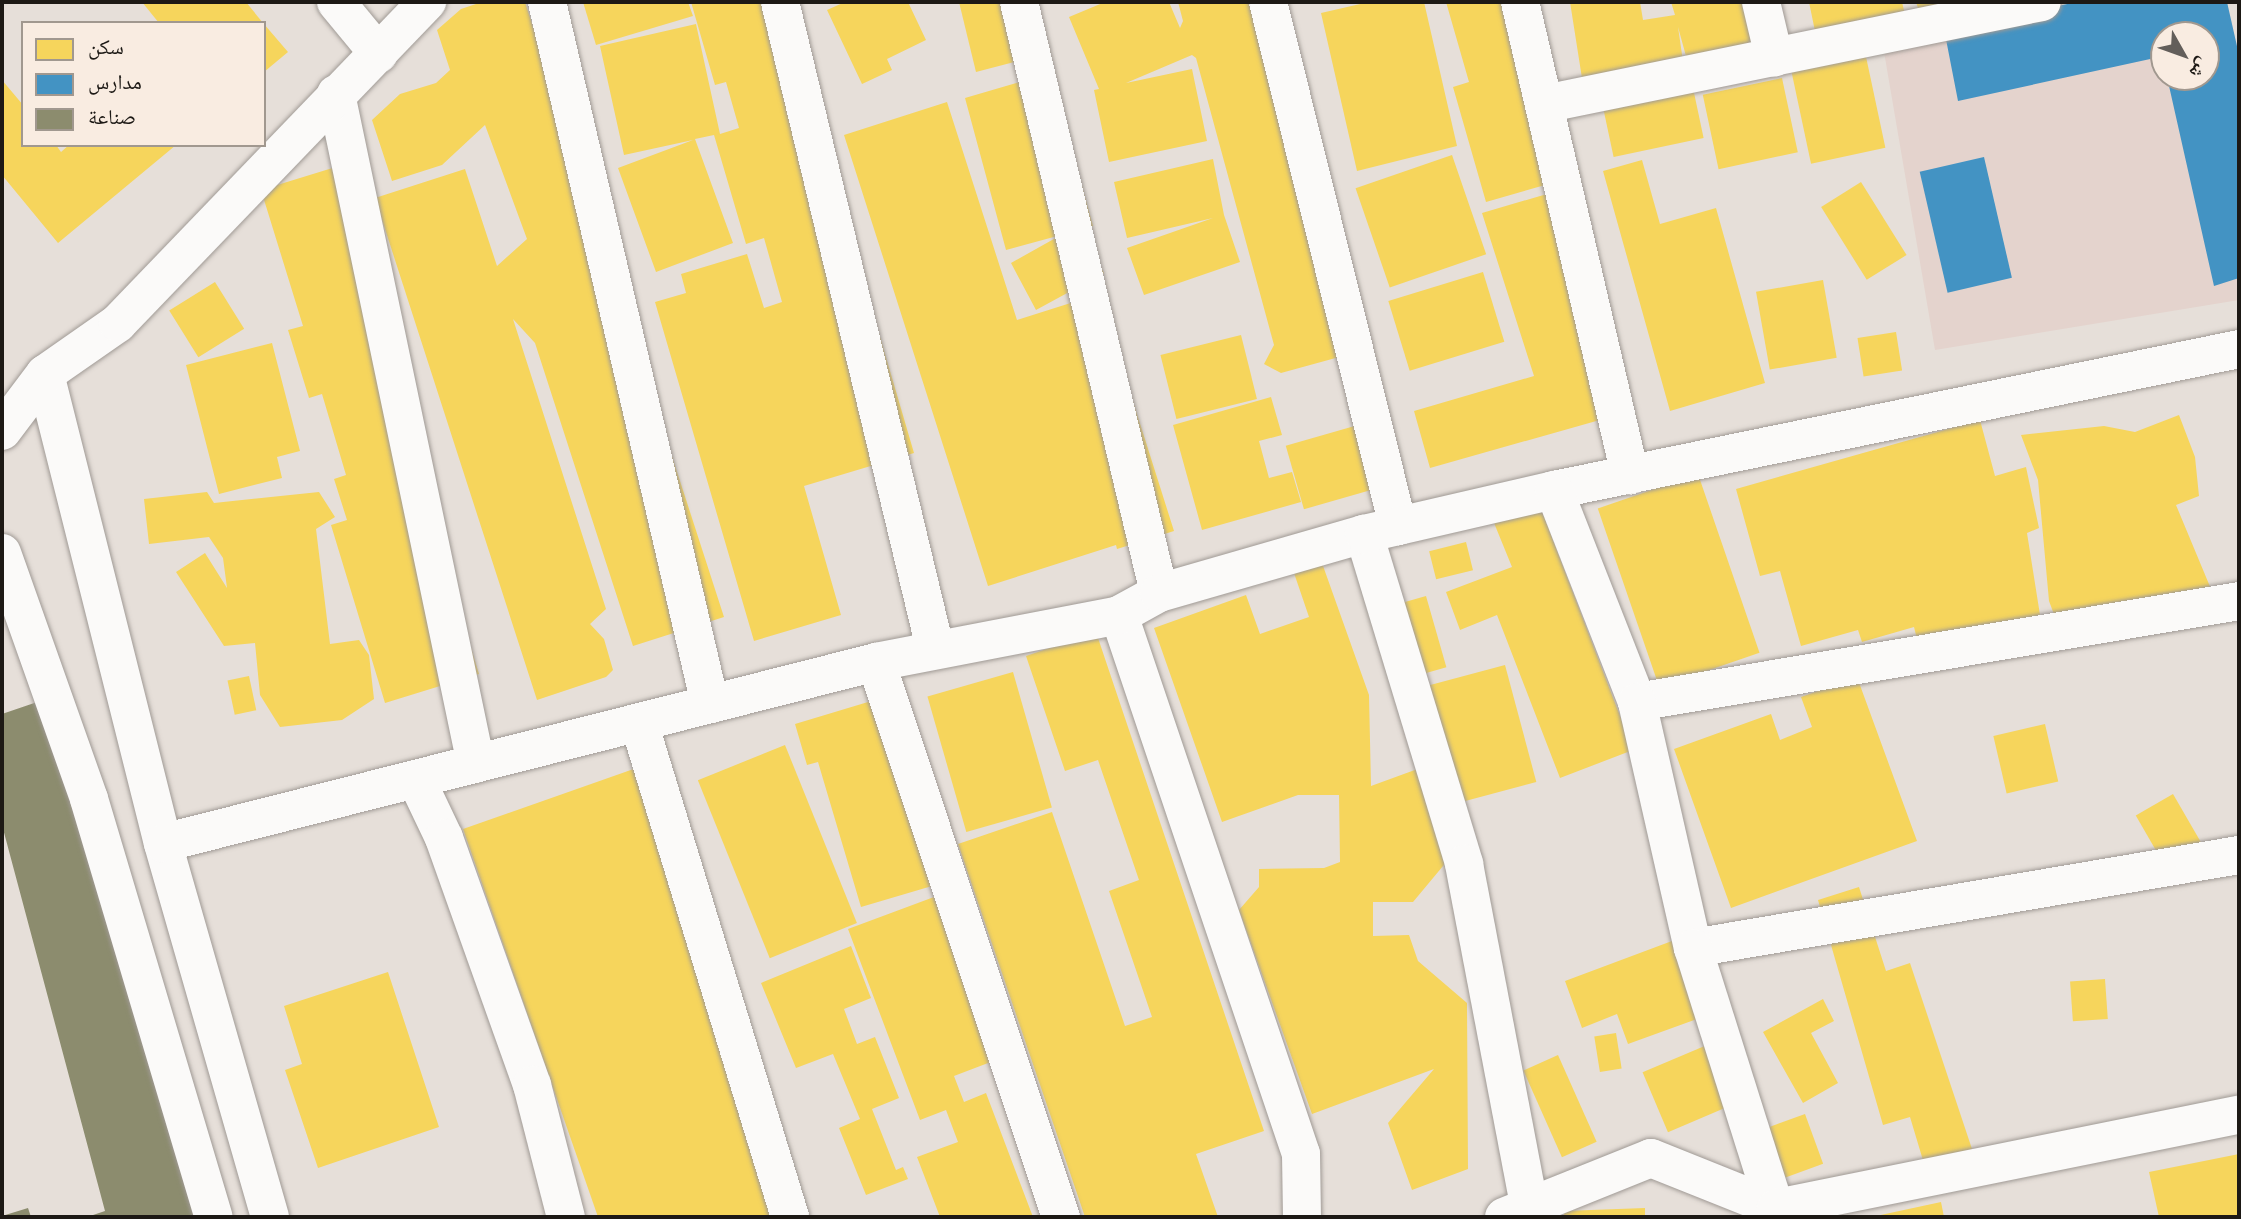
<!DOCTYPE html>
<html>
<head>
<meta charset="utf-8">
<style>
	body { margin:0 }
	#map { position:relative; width:2241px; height:1219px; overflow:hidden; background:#e6dfd9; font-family:"Varela Round","Noto Naskh Arabic",sans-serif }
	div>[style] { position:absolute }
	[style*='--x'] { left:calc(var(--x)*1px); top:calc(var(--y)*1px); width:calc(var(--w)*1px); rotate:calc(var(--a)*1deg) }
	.education>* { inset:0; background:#e4d3cd }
	.homes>* { inset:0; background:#f6d55c; transform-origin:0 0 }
	.schools>* { inset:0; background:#4393c3; transform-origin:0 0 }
	.industry>* { inset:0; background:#8c8c6e }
	.roads { filter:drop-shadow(0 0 2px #a09a95) drop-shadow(0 0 2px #a09a95) }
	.minor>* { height:38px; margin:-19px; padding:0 19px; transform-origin:19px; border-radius:19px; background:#fbfaf9 }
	span { translate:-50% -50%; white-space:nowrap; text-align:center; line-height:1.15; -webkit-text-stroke:7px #f9ece1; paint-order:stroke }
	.frame { position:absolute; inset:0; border:4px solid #1d1915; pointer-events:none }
	.legend { position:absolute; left:21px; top:21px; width:245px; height:126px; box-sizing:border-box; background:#f9ece1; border:2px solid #a1988f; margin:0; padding:9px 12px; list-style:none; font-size:21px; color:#1d1915 }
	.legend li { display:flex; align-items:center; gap:14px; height:35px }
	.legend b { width:35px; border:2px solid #a1988f }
	.north { position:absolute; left:2150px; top:21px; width:70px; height:70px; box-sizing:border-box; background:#f9ece1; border:2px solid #a1988f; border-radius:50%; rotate:130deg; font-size:19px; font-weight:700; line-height:28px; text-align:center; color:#1d1915 }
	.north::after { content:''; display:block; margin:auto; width:24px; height:32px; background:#635e5a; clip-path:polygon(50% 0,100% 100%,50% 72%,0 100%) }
</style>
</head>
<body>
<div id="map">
	<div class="education">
		<i style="clip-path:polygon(evenodd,2077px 2px,2227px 2px,2239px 55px,2239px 300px,1935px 350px,1883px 46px,2077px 2px,2164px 35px,2206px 35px,2206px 77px,2164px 77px,2164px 35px)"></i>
	</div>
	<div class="homes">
		<i style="clip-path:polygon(142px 2px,246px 2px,263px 23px,159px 23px)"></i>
		<i style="clip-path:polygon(482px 2px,525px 2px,724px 617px,633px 646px,535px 343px,513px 319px,606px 609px,590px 624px,604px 639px,613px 670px,606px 677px,537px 700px,375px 198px,465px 169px,497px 266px,527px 239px,485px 125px,442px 165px,392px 181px,372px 120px,400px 94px,436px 83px,450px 70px,437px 30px,461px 9px)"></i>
		<i style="clip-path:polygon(583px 2px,688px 2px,693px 16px,596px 45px)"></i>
		<i style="clip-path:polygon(691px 2px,782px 2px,914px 453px,804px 486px,841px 615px,754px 641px,655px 302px,686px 293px,681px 274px,747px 254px,764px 308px,782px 302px,764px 238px,746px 244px,714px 135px,695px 139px,733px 243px,656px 272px,618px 168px,693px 140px,624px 155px,600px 46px,696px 24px,720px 134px,739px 128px,726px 82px,715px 85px)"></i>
		<i style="clip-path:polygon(845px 2px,908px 2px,926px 40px,887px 59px,892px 70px,862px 84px,827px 10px)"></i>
		<i style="clip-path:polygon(959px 2px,1032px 2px,1045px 54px,976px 72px)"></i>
		<i style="clip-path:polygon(1105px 2px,1169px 2px,1180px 28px,1183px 21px,1178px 2px,1277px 2px,1372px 348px,1281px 373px,1264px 364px,1274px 345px,1196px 58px,1192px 55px,1126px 83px,1192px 69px,1207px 141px,1109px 162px,1094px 90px,1099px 89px,1069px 17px)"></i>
		<i style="clip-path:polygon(1369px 2px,1424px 2px,1457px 146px,1357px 171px,1321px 13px)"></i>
		<i style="clip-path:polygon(1446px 2px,1530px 2px,1580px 175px,1486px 202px,1453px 87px,1469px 82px)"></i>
		<i style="clip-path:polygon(1570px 2px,1640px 2px,1643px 20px,1675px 15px,1671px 2px,1773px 2px,1784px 41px,1689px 67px,1678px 27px,1685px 75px,1584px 91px)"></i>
		<i style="clip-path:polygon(1809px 2px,1902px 2px,1906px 19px,1816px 36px)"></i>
		<i style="clip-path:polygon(1916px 2px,1974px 2px,1922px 20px)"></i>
		<i style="clip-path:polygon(264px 24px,288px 52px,264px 72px)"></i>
		<i style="left:1865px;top:52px;width:98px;height:76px;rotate:78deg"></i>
		<i style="clip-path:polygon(1050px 70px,1093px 226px,1081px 230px,1104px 273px,1036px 310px,1011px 263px,1061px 235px,1006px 250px,965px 98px,1027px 80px)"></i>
		<i style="left:1782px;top:78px;width:76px;height:81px;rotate:78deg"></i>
		<i style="clip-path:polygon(2px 80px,23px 105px,23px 145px,56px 145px,61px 152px,69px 145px,176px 145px,58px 243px,2px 175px)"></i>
		<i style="left:1693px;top:88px;width:51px;height:92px;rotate:78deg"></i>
		<i style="clip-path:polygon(947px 102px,1017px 320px,1099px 294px,1174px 531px,1117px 549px,1116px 545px,988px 586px,844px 135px)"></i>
		<i style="left:1452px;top:155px;width:105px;height:102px;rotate:71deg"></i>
		<i style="clip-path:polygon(1213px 159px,1224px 215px,1240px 262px,1144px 295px,1127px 248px,1213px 218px,1127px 238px,1114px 182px)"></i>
		<i style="clip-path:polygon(1642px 160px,1660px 224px,1716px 208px,1765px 383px,1670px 411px,1603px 171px)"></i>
		<i style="clip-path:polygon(339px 166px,405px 433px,479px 674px,385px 703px,331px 525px,347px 520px,334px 479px,346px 475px,322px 394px,309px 398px,288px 330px,303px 326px,261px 190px)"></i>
		<i style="left:1861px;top:182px;width:86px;height:47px;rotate:58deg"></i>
		<i style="clip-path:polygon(1564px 189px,1628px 412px,1430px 468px,1414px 411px,1534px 376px,1482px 213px)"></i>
		<i style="left:1483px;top:272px;width:73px;height:99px;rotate:73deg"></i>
		<i style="left:1823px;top:280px;width:79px;height:68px;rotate:80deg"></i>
		<i style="left:215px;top:282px;width:55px;height:54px;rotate:58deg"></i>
		<i style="left:1896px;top:332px;width:39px;height:39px;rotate:81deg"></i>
		<i style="left:1241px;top:335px;width:66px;height:83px;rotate:76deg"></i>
		<i style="clip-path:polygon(272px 343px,300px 451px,277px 457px,282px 478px,219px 494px,186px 365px)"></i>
		<i style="clip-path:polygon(1271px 397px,1282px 435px,1259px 441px,1269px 478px,1292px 472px,1301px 502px,1202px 530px,1173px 425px)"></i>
		<i style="clip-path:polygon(2179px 415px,2195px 457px,2199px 496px,2176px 505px,2216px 601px,2058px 625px,2049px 601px,2038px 480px,2021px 435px,2104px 426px,2135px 432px)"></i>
		<i style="left:1379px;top:419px;width:66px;height:97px;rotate:74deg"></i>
		<i style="clip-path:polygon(1980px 420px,1995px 476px,2026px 467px,2039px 528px,2027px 533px,2040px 615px,1918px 643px,1914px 627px,1862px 642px,1858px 630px,1801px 646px,1780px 571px,1760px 576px,1736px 489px)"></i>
		<i style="left:1698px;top:474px;width:189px;height:106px;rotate:71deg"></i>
		<i style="clip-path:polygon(207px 492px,214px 503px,319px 492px,335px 517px,316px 529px,330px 644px,359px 640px,369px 655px,374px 699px,342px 720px,280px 727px,260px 695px,255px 643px,224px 646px,176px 572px,205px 553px,227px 588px,223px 558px,209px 537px,149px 544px,144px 499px)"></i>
		<i style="clip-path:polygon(1538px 501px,1633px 750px,1560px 778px,1497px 615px,1460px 630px,1446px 592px,1512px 567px,1492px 518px)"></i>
		<i style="left:1466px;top:542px;width:29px;height:38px;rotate:76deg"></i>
		<i style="clip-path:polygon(1322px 563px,1369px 695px,1371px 786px,1423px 767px,1453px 854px,1413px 902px,1373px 902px,1373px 936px,1409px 935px,1418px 961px,1467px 1003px,1468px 1169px,1412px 1190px,1388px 1123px,1434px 1069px,1312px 1114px,1239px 910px,1259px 887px,1259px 869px,1324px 868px,1340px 862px,1339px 795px,1298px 795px,1222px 822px,1154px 628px,1246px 595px,1260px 634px,1309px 617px,1294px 573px)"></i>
		<i style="left:1426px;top:596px;width:74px;height:31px;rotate:74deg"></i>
		<i style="clip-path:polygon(1096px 632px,1264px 1131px,1196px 1154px,1218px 1217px,1085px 1217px,958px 844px,1052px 812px,1125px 1026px,1152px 1017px,1109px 891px,1139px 880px,1098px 760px,1065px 771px,1026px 656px)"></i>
		<i style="left:1505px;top:665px;width:121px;height:88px;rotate:75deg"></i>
		<i style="left:1013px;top:672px;width:141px;height:89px;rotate:74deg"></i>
		<i style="left:249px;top:676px;width:35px;height:22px;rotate:78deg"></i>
		<i style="clip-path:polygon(1857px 677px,1917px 841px,1731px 908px,1674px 749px,1771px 714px,1780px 740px,1812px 727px,1801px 697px)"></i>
		<i style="clip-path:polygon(878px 699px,932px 886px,861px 907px,818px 762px,807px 765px,795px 724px)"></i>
		<i style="left:2045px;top:724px;width:59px;height:53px;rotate:77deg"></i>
		<i style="left:785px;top:745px;width:192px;height:94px;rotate:68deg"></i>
		<i style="clip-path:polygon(645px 765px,802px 1217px,598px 1217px,463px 829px)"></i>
		<i style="left:2173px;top:794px;width:70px;height:43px;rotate:60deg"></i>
		<i style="clip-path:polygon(1859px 887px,1886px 971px,1910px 963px,1973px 1152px,1925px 1167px,1910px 1117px,1883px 1125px,1818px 900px)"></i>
		<i style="clip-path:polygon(934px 897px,996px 1060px,954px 1076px,964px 1102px,986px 1093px,1033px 1217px,940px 1217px,917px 1157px,958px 1142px,946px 1110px,920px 1120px,848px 929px)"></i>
		<i style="clip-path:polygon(1680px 938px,1708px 1015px,1628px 1044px,1617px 1014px,1582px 1028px,1565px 981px)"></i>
		<i style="clip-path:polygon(851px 946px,871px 998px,844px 1009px,857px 1044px,875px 1037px,899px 1098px,872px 1109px,896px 1170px,903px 1167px,908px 1179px,866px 1195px,839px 1128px,860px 1119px,833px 1054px,796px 1068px,761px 983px)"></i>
		<i style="clip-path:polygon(388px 972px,439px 1127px,318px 1168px,285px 1070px,302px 1064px,284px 1006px)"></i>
		<i style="left:2105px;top:979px;width:40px;height:35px;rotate:86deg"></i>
		<i style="clip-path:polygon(1823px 999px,1834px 1021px,1811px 1033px,1838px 1083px,1803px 1103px,1763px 1032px)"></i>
		<i style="left:1616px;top:1033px;width:36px;height:22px;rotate:81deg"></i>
		<i style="left:1707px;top:1045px;width:65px;height:70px;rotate:67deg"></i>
		<i style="left:1558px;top:1055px;width:95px;height:38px;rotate:66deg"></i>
		<i style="left:1805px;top:1114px;width:53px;height:40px;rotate:70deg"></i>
		<i style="clip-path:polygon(2239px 1154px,2239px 1217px,2159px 1217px,2149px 1172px)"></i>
		<i style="clip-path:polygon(1941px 1202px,1944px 1217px,1877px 1217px,1876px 1216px)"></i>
		<i style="clip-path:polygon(1645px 1208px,1645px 1217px,1564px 1217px,1564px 1211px)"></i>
	</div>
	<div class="schools">
		<i style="clip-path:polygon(2077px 2px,2227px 2px,2239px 55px,2239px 278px,2214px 286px,2167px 77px,2206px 77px,2206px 35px,2164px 35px,2164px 56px,1958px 101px,1944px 29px)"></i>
		<i style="left:1984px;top:157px;width:124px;height:66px;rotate:77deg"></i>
	</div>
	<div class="industry">
		<i style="clip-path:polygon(46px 699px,197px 1217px,87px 1217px,105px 1211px,2px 825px,2px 714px)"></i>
		<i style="clip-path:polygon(28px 1208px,31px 1217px,2px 1217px,2px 1216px)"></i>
	</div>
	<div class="roads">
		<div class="minor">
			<i style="--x:336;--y:2;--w:67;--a:50.4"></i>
			<i style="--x:547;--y:2;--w:721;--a:76.93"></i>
			<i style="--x:780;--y:2;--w:664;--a:76.51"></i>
			<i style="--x:1019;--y:2;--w:607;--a:76.67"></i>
			<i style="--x:1268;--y:2;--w:540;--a:76.07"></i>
			<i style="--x:1520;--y:2;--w:486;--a:76.9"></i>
			<i style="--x:1761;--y:2;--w:57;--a:76.7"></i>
			<i style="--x:336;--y:94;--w:684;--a:78.2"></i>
			<i style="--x:1544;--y:104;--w:508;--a:-11.58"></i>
			<i style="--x:45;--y:374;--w:484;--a:75.9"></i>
			<i style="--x:2;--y:431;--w:71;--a:-53"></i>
			<i style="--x:45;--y:374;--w:89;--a:-34.9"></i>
			<i style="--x:118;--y:323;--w:446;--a:-46.1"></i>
			<i style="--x:1554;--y:490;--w:699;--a:-11.63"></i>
			<i style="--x:1364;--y:534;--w:345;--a:73.1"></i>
			<i style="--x:1464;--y:864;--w:351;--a:79.2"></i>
			<i style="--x:2;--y:553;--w:261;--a:70.5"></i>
			<i style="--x:89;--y:799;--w:436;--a:73.4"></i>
			<i style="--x:1119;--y:615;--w:569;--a:71.34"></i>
			<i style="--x:1301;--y:1154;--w:63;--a:89.1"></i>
			<i style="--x:876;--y:662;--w:585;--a:71.57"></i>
			<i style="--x:1637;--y:702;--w:610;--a:-9.52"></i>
			<i style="--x:639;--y:723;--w:517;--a:73"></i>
			<i style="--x:416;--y:779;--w:65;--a:64.6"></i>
			<i style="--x:444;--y:838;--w:262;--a:70.4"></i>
			<i style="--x:532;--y:1085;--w:136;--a:75.6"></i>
			<i style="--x:1693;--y:948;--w:554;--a:-9.67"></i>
			<i style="--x:270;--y:1217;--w:389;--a:-106"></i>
			<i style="--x:163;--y:843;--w:736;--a:-14.24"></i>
			<i style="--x:876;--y:662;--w:248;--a:-10.9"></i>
			<i style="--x:1119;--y:615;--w:46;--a:-28.8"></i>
			<i style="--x:1159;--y:593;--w:213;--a:-16.1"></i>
			<i style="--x:1364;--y:534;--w:195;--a:-13"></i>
			<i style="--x:1554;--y:490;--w:228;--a:68.6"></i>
			<i style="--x:1637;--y:702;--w:252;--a:77.2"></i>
			<i style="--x:1693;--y:948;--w:282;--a:72.5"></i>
			<i style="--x:1504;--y:1217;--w:158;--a:-21.9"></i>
			<i style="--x:1651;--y:1158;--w:135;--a:21.8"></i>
			<i style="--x:1776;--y:1208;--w:472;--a:-11.4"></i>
		</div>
	</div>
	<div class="frame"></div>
	<ul class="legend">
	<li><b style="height:19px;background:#f6d55c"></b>سكن</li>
	<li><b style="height:19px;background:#4393c3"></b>مدارس</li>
	<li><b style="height:19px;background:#8c8c6e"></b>صناعة</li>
	</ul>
	<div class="north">ش</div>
</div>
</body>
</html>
